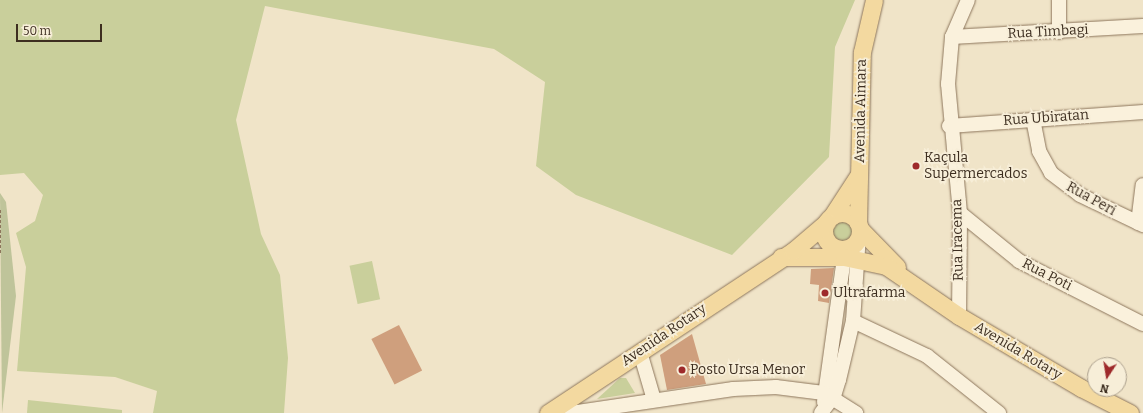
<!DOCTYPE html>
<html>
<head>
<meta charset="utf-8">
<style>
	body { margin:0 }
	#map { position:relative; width:1143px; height:413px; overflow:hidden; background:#f0e4c8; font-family:Bitter,serif }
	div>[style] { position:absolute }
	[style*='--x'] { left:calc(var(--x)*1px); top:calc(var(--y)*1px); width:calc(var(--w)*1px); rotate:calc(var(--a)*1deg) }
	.green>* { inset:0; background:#c9cf9b; transform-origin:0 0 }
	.round { border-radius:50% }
	.cemetery>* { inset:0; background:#bfc49a }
	.building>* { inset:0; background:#cf9f7d; transform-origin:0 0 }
	.path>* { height:2px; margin-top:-1px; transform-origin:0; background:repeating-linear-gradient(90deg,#8d765c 0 3px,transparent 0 5px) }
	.roads { filter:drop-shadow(0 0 1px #8d765c) drop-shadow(0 0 1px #8d765c) }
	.minor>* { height:14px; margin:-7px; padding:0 7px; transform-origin:7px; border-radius:7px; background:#faf1dc }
	.major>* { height:17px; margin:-8.5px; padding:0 8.5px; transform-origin:8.5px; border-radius:8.5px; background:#f3d9a0 }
	.major>.ring { margin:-8.5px; padding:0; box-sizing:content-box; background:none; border:17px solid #f3d9a0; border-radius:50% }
	.dots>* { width:11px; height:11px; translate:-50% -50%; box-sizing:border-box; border:2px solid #f7eed8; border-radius:50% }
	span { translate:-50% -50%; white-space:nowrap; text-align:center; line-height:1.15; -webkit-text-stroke:3.5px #f7eed8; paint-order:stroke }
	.street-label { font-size:14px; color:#3d2e20 }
	.poi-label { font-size:14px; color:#3d2e20 }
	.left { translate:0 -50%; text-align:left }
	.north { position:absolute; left:1087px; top:357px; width:40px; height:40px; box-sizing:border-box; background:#f7eed8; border:1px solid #ada18e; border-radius:50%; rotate:192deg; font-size:11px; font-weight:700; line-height:16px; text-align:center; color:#3d2e20 }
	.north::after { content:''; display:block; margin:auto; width:14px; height:18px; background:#9e2a2b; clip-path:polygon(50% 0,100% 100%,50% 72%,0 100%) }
	.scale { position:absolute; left:16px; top:24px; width:86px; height:18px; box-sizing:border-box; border:2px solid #3d2e20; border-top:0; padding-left:5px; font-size:12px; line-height:14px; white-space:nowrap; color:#3d2e20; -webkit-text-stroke:3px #f7eed8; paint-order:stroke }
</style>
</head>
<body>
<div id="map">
	<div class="green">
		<i style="clip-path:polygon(0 0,855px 0,835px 47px,829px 157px,732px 255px,576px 195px,536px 166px,545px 82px,494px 49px,265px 6px,236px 120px,261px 234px,280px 275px,288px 358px,284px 413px,153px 413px,157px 391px,115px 377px,17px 371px,26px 267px,16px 233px,35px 221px,43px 195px,24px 173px,0 175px)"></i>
		<i class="round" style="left:830px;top:220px;width:24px;height:24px"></i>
		<i style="left:372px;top:261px;width:39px;height:23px;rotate:78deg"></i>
		<i style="clip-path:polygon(620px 378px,626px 378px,635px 393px,597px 399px)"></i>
		<i style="clip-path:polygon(28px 400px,122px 410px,122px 413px,27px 413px)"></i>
	</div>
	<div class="cemetery">
		<i style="clip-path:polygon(0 193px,6px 202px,16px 296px,2px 413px)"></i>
	</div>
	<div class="building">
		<i style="clip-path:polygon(834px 268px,829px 303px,818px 301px,819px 285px,810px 284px,811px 269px)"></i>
		<i style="left:399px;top:325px;width:51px;height:31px;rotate:63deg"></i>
		<i style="clip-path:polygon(692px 334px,706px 384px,667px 390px,660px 355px)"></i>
	</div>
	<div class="path">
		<i style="--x:0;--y:210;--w:43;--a:90"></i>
	</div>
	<div class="roads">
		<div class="minor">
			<i style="--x:1059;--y:0;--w:32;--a:90"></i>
			<i style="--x:952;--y:37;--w:191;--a:-3.3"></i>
			<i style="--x:1033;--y:119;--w:33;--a:79"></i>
			<i style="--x:1039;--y:151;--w:25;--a:61"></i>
			<i style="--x:1051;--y:173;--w:36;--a:37"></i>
			<i style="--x:1080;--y:195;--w:70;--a:25.5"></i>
			<i style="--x:949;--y:126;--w:195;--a:-4.1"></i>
			<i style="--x:960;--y:213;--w:76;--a:39.1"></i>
			<i style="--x:1019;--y:261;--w:139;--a:26.9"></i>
			<i style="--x:1138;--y:223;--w:38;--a:-83"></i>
			<i style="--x:959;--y:316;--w:103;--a:-89.4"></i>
			<i style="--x:960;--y:213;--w:130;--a:-95.3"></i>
			<i style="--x:948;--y:84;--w:47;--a:-85.1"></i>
			<i style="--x:952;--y:37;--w:40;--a:-66.6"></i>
			<i style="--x:853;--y:321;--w:82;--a:25.3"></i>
			<i style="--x:927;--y:356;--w:92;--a:38.4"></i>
			<i style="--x:640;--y:352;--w:50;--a:73.7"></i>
			<i style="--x:824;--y:402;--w:146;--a:-82.1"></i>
			<i style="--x:571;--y:413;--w:164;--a:-8.4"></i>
			<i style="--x:733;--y:389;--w:43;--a:-2.7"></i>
			<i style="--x:776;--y:387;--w:48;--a:7.1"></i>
			<i style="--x:824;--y:393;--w:38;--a:32"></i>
			<i style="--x:821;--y:413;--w:21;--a:-53"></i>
			<i style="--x:834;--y:396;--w:17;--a:-73"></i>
			<i style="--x:839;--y:380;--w:61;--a:-76.7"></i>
			<i style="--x:853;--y:321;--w:85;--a:-86"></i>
		</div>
		<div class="major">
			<i class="ring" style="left:824px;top:213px;width:19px;height:19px"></i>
			<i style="--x:832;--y:216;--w:48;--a:-57"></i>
			<i style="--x:858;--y:223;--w:171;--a:-88.7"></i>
			<i style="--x:862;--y:52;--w:53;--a:-77"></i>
			<i style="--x:860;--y:229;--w:53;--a:45.8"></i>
			<i style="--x:781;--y:257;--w:63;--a:0"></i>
			<i style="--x:844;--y:257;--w:43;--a:12.1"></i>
			<i style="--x:886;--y:266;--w:88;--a:34.4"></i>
			<i style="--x:959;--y:316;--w:142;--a:30.5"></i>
			<i style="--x:1081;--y:388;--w:55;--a:27"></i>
			<i style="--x:548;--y:413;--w:294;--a:-33.5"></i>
			<i style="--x:793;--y:251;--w:45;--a:-40.5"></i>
		</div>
	</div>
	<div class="dots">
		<i style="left:916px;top:166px;background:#9e2a2b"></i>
		<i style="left:825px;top:293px;background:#9e2a2b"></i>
		<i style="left:682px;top:370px;background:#9e2a2b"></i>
	</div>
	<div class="street-label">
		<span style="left:1048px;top:32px;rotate:-3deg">Rua Timbagi</span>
		<span style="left:861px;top:111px;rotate:-89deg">Avenida Aimara</span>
		<span style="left:1046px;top:118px;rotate:-4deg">Rua Ubiratan</span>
		<span style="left:1091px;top:199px;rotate:29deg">Rua Peri</span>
		<span style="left:958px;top:240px;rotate:-91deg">Rua Iracema</span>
		<span style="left:1047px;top:275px;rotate:27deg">Rua Poti</span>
		<span style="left:664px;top:335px;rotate:-34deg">Avenida Rotary</span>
		<span style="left:1018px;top:351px;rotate:31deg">Avenida Rotary</span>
	</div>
	<div class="poi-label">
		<span class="left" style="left:924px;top:166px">Kaçula<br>Supermercados</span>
		<span class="left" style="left:833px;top:293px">Ultrafarma</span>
		<span class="left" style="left:690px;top:370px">Posto Ursa Menor</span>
	</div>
	<div class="north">N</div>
	<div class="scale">50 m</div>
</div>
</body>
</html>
